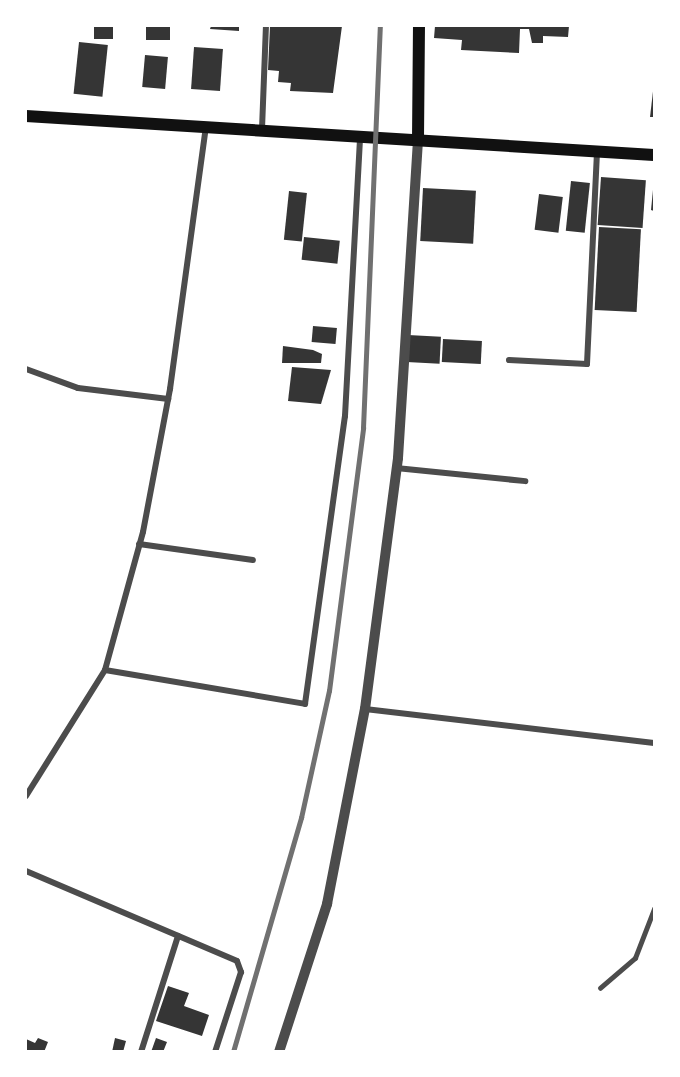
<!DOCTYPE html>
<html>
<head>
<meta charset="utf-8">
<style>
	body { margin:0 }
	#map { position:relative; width:680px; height:1077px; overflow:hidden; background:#fff; font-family:Overpass,sans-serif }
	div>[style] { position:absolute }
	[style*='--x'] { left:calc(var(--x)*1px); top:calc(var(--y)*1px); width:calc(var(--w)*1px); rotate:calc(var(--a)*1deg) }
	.building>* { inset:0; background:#353535; transform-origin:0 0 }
	.service>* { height:4.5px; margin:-2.25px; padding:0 2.25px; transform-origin:2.25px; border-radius:2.25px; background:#4c4c4c }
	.minor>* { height:6px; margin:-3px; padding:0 3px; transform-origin:3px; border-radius:3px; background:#4c4c4c }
	.tertiary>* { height:10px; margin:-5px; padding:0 5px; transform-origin:5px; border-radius:5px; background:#4c4c4c }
	.secondary>* { height:12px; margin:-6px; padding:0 6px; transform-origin:6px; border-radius:6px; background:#111 }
	.rail>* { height:4.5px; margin:-2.25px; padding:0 2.25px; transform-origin:2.25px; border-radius:2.25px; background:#707070 }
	span { translate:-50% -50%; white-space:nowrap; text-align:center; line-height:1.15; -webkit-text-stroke:4.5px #fff; paint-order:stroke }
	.frame { position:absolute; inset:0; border:27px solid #fff; pointer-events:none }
</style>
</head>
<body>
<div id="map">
	<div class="building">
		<i style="left:94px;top:26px;width:19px;height:13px"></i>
		<i style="left:146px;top:26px;width:24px;height:14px"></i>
		<i style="clip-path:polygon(211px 26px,239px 26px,239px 31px,210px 29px)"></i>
		<i style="clip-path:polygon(270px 26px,342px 26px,333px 93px,290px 91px,291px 83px,278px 82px,279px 71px,268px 70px)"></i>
		<i style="clip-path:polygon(435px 26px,569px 26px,568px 37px,543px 36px,543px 43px,532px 43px,529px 29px,520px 29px,519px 53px,461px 50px,462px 40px,434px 38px)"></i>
		<i style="left:79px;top:42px;width:29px;height:52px;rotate:6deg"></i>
		<i style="left:194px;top:47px;width:29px;height:42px;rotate:4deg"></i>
		<i style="left:145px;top:55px;width:23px;height:32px;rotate:5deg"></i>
		<i style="clip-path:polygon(654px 83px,654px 117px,650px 117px)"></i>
		<i style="left:601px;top:177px;width:45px;height:48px;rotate:4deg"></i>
		<i style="clip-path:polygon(654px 180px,654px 211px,651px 210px)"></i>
		<i style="left:571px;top:181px;width:19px;height:50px;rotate:6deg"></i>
		<i style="left:423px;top:188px;width:53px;height:53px;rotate:3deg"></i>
		<i style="left:289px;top:191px;width:18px;height:49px;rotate:6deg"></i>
		<i style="left:539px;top:194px;width:24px;height:36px;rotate:7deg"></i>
		<i style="left:599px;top:227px;width:42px;height:83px;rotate:3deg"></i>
		<i style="left:304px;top:237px;width:36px;height:23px;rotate:6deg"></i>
		<i style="left:313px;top:326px;width:24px;height:16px;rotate:5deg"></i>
		<i style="left:408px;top:335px;width:33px;height:27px;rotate:3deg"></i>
		<i style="left:443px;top:339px;width:39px;height:23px;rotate:3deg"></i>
		<i style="clip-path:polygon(283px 346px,313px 350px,322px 354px,321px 363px,282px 363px)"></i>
		<i style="clip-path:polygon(292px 367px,331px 370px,321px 404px,288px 401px)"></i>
		<i style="clip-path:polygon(168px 986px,189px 993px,184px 1006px,209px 1015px,202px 1036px,156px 1021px)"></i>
		<i style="clip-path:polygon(38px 1038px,48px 1042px,44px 1052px,26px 1052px,26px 1039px,35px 1043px)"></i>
		<i style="clip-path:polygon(115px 1038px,126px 1041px,123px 1052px,112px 1052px)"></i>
		<i style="clip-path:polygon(156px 1038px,167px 1042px,163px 1052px,151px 1052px)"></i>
	</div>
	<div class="service">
		<i style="--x:600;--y:988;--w:46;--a:-40.6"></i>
		<i style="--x:635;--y:958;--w:53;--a:-68.8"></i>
	</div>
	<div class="minor">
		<i style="--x:262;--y:129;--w:103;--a:-87.8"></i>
		<i style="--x:509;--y:360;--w:78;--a:2.9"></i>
		<i style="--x:587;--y:364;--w:212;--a:-87.3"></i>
		<i style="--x:26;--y:369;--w:55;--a:20.1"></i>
		<i style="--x:78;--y:388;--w:91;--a:7"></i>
		<i style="--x:396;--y:468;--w:130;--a:5.8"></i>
		<i style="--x:139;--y:544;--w:115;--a:8"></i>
		<i style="--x:105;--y:670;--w:203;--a:9.6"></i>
		<i style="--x:305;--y:704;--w:291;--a:-82.1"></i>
		<i style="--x:345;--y:416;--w:278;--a:-86.9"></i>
		<i style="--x:365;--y:709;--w:291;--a:6.7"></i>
		<i style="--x:26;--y:796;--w:149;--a:-57.9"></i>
		<i style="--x:105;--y:670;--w:143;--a:-74.6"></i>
		<i style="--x:143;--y:532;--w:146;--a:-79.3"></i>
		<i style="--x:170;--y:389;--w:264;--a:-82.2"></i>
		<i style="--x:26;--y:871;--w:229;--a:23.1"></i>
		<i style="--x:237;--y:961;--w:12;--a:70"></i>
		<i style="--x:241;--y:972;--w:84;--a:108"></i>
		<i style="--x:141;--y:1052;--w:122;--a:-72.3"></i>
	</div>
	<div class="tertiary">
		<i style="--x:279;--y:1052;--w:156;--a:-72"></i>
		<i style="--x:327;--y:904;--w:199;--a:-79"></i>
		<i style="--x:365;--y:709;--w:253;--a:-82.5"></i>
		<i style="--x:398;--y:458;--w:320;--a:-86.4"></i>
	</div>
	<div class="secondary">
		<i style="--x:26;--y:116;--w:629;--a:3.55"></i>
		<i style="--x:418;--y:139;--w:113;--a:-89.5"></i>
	</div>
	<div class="rail">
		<i style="--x:233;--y:1052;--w:244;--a:-73.8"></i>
		<i style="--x:301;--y:818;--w:130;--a:-77.6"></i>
		<i style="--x:329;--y:691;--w:265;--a:-82.6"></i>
		<i style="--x:363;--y:428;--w:402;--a:-87.6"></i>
	</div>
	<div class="frame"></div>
</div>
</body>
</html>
